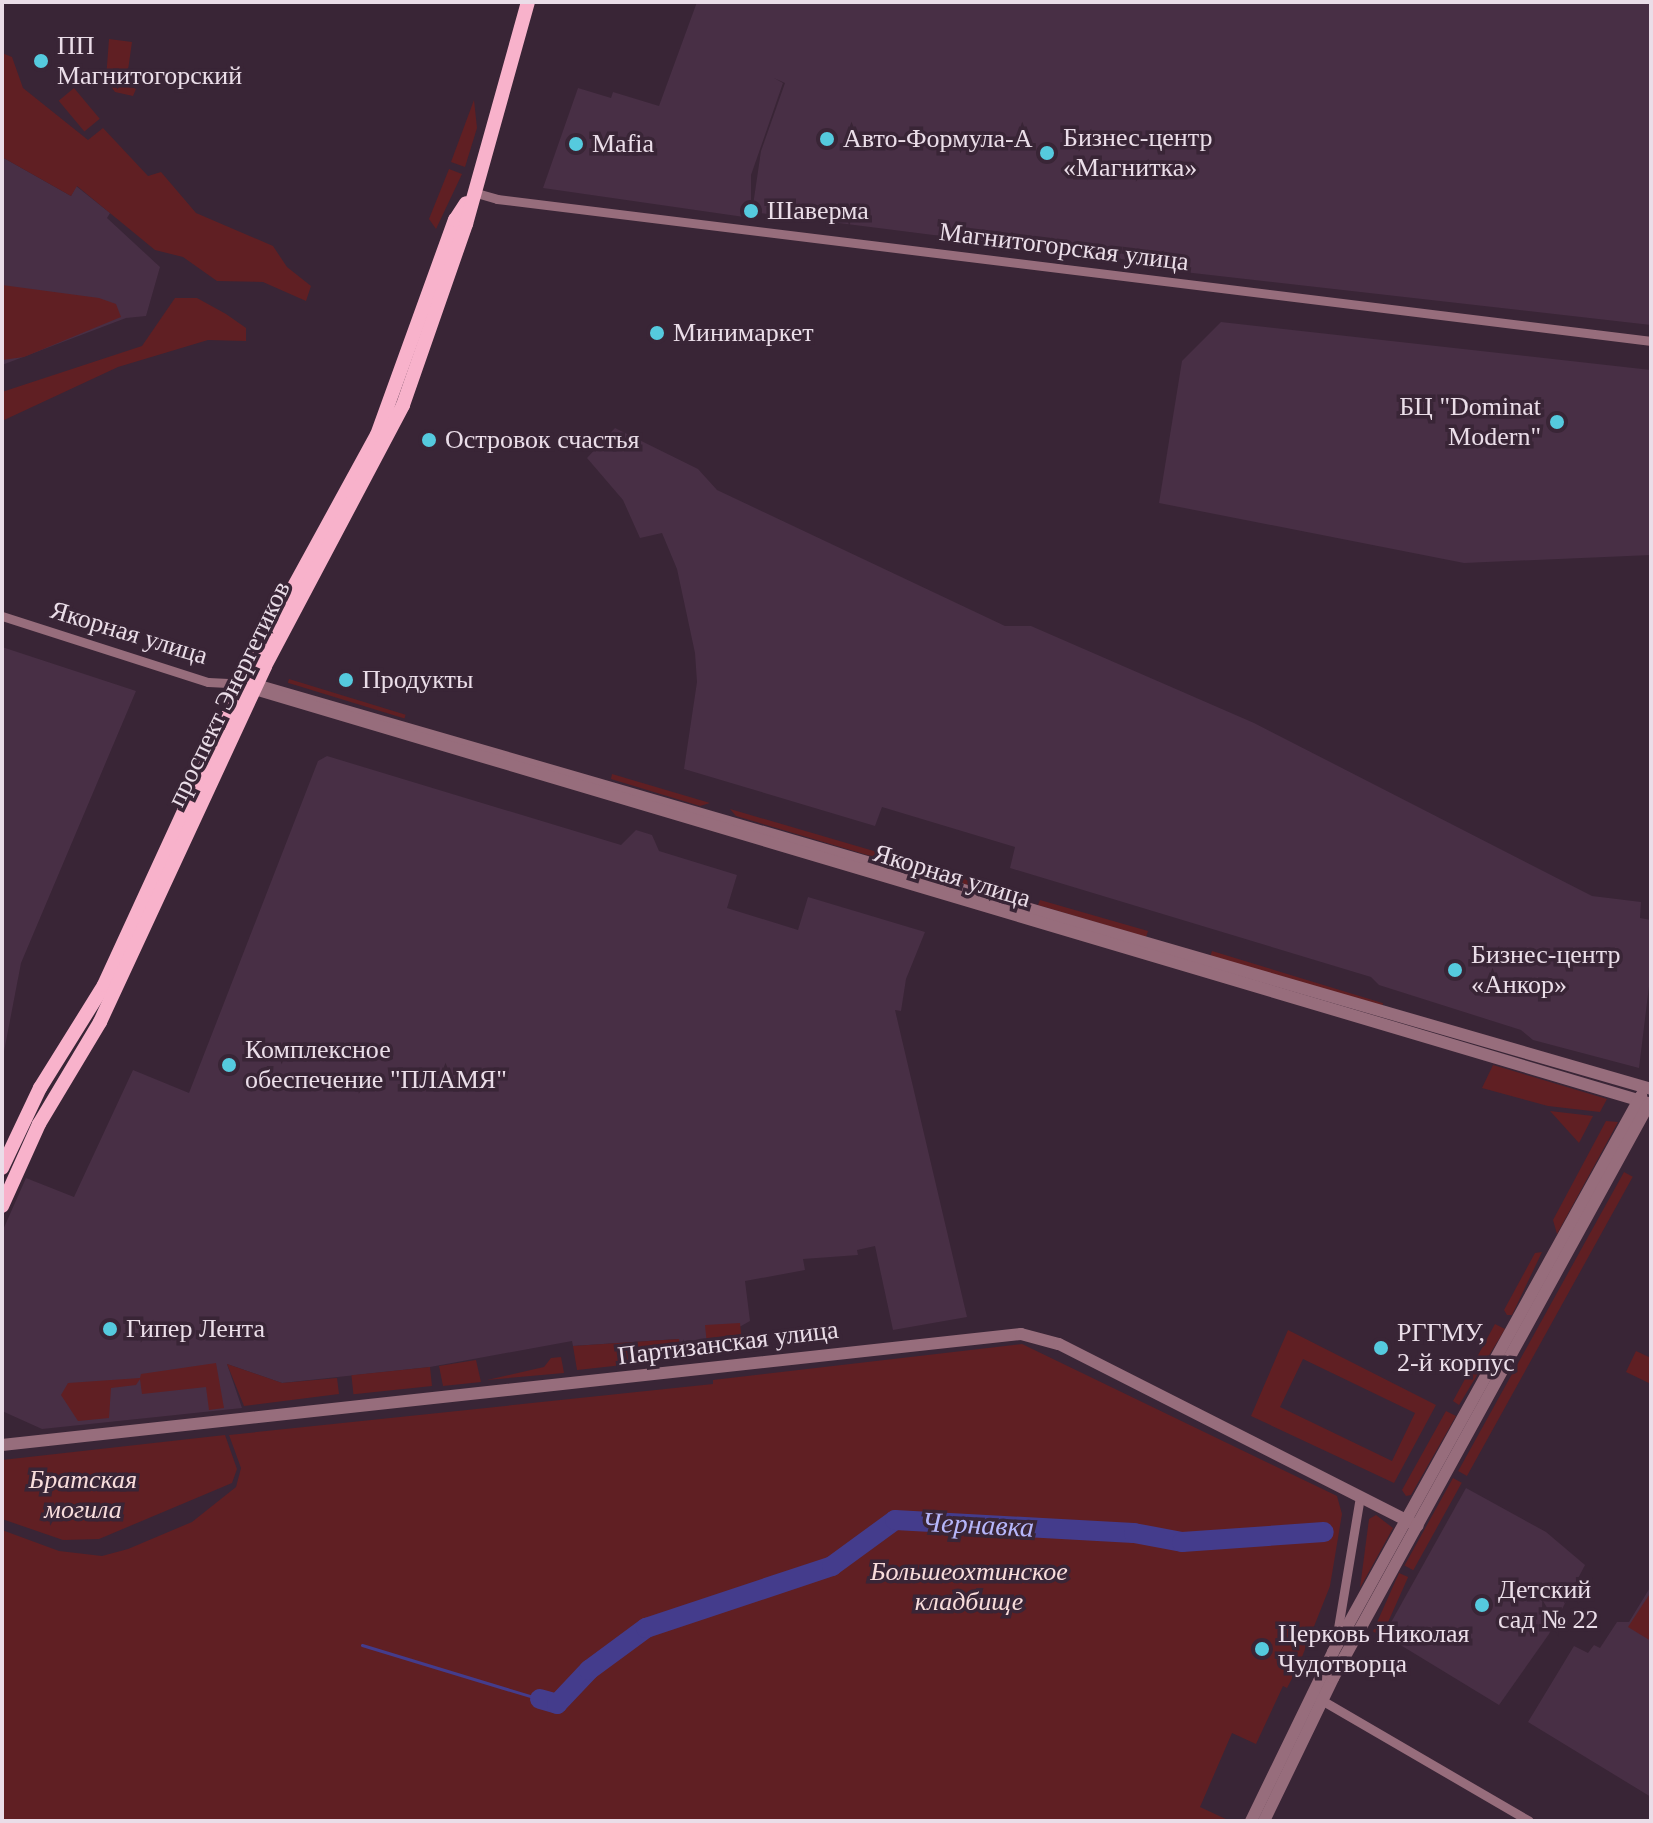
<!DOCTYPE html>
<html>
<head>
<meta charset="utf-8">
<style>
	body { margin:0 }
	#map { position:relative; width:1653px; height:1823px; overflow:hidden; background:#392536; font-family:Georgia,serif }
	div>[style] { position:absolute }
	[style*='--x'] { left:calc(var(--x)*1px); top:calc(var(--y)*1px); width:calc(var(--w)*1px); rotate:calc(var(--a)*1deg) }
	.built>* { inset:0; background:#482f45 }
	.green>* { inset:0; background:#601f23; transform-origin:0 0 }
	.stream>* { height:3px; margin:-1.5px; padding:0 1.5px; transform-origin:1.5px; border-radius:1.5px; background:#443c8c }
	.river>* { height:20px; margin:-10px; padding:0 10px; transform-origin:10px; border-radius:10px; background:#443c8c }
	.minor>* { height:9px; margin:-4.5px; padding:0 4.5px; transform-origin:4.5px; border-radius:4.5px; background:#976d7c }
	.tertiary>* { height:12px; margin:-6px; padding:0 6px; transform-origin:6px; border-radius:6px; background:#976d7c }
	.primary>* { height:14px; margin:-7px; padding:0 7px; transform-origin:7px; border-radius:7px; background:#f8b2cb }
	.dots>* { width:22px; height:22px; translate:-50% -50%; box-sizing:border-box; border:4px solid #392536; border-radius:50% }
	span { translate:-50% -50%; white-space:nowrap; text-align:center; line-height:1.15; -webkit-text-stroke:7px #392536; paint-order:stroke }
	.poi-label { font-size:26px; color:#eadde8 }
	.left { translate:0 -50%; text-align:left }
	.right { translate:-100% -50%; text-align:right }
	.street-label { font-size:26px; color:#eadde8 }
	.park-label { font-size:26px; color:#f8dcdb; font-style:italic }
	.water-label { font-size:28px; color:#b6b6fa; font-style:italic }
	.frame { position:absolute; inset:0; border:4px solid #eadde8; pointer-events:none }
</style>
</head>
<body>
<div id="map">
	<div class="built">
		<i style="clip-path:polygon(697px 2px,1651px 2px,1651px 325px,1184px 272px,1184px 267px,752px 212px,761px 151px,785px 83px,774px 78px,783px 83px,751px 175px,751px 218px,543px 188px,578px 88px,611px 98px,613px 92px,659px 106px)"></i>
		<i style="clip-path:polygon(2px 157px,71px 196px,76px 186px,110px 213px,107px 218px,160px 267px,146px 316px,126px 318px,2px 365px)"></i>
		<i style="clip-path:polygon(1221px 322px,1651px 370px,1651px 555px,1464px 563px,1159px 503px,1182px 361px)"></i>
		<i style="clip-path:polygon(615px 428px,698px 469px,717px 490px,1005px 626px,1031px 626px,1254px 723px,1592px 896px,1641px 902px,1640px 918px,1651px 920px,1651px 970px,1639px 1068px,1533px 1040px,1521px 1030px,1379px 985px,1371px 977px,1010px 868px,1015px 847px,882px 807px,875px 826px,684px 769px,697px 682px,695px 653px,677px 569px,662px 533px,640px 538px,623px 500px,587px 458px)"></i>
		<i style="clip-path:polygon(2px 647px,136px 691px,21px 963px,2px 1062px)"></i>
		<i style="clip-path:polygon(327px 756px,621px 845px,636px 830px,652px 835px,659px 851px,737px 875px,727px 908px,798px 930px,808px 897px,925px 932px,906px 979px,901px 1011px,895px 1010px,967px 1317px,893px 1330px,875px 1246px,857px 1250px,858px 1255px,803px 1259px,805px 1270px,745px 1281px,750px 1321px,707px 1345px,680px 1348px,678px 1339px,573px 1346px,572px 1341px,430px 1367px,282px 1383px,227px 1364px,242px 1408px,42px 1429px,2px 1411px,2px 1232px,26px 1178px,74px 1197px,133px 1070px,189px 1093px,318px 761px)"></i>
		<i style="clip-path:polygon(1466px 1488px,1546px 1532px,1585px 1565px,1549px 1634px,1499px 1705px,1384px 1635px)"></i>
		<i style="clip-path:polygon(1651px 1586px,1651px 1797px,1528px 1722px,1574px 1646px,1588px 1653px,1594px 1645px,1600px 1648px,1617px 1622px,1629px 1622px)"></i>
	</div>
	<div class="green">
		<i style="clip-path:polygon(109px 39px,132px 42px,126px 84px,136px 89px,133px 96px,115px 92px,106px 79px)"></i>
		<i style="clip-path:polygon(2px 53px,12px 57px,23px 88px,88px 140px,103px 128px,148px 176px,161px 172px,196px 213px,273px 246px,287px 267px,311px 286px,306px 301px,263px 282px,217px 281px,183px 257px,155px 250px,77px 186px,71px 196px,2px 157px)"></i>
		<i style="left:74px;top:88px;width:40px;height:20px;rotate:50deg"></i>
		<i style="clip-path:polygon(474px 100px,477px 128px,465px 167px,451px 162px)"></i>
		<i style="clip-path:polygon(449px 169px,462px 174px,436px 229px,429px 219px)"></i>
		<i style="clip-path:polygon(2px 285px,99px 298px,116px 304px,121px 317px,24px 357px,2px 360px)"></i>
		<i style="clip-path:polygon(175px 298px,197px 298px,226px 314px,246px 328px,246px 341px,208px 340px,118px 367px,2px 421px,2px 392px,142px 346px)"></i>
		<i style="left:289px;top:679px;width:122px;height:4px;rotate:17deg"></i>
		<i style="clip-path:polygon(612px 774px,710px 803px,700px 806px,611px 779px)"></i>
		<i style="clip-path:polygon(730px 809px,1027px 896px,1026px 902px,736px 816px)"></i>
		<i style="clip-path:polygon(1040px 900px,1148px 931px,1146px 937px,1038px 905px)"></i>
		<i style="left:1212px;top:951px;width:179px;height:5px;rotate:17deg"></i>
		<i style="clip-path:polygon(1493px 1065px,1607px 1099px,1600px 1112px,1548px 1106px,1482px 1088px)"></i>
		<i style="clip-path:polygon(1550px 1111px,1593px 1116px,1579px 1143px)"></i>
		<i style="clip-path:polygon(1606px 1121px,1618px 1122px,1557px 1234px,1553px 1220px)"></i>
		<i style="left:1624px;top:1172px;width:10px;height:342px;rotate:29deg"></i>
		<i style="clip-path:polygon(1542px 1252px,1512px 1315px,1507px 1315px,1504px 1310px,1535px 1253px)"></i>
		<i style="clip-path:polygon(740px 1323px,743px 1352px,577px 1370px,573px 1346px,679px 1339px,680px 1348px,707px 1345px,705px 1325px)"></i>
		<i style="clip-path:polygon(1495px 1324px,1505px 1329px,1459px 1405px,1453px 1401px)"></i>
		<i style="clip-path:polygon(evenodd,1288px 1330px,1436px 1405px,1394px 1483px,1251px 1416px,1288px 1330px,1303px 1359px,1415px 1413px,1392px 1461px,1280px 1407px,1303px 1359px)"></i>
		<i style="clip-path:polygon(1022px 1344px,1337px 1496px,1342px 1514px,1330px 1586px,1298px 1667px,1287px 1688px,1283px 1686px,1256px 1744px,1232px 1733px,1200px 1807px,1230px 1821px,2px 1821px,2px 1530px,59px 1551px,102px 1556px,128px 1549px,192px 1522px,236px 1487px,241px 1468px,229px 1435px,713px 1384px,713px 1380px)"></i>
		<i style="clip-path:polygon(1636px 1351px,1651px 1358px,1651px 1384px,1626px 1372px)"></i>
		<i style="clip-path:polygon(561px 1357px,564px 1373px,487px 1380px,544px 1367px,551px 1358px)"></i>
		<i style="clip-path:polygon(476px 1360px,481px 1382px,443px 1386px,439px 1366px)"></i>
		<i style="clip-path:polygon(216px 1363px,224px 1408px,209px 1410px,206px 1387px,142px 1394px,140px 1379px,136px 1385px,111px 1388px,109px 1418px,78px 1421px,61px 1395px,68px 1383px,140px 1378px,141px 1374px)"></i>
		<i style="clip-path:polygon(227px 1364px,282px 1383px,337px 1378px,339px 1394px,244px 1406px)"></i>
		<i style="left:430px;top:1367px;width:19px;height:79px;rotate:84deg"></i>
		<i style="clip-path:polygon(1446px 1411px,1456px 1416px,1411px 1495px,1406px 1496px,1402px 1490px)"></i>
		<i style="clip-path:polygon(225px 1435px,237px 1469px,232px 1483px,99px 1539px,63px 1540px,2px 1519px,2px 1460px)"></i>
		<i style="left:1453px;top:1478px;width:10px;height:100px;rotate:29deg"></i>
		<i style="clip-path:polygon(1376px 1515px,1393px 1528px,1360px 1588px,1369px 1519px)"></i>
		<i style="left:1399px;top:1573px;width:10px;height:64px;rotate:24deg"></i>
		<i style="clip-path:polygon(1651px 1592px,1651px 1641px,1628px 1627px)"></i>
	</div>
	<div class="stream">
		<i style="--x:362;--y:1645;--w:176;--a:16.9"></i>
	</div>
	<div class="river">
		<i style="--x:540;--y:1699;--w:18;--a:16"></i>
		<i style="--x:557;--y:1704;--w:47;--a:-46.7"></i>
		<i style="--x:589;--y:1670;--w:71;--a:-36.4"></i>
		<i style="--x:646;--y:1628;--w:196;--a:-18.4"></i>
		<i style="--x:832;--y:1566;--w:78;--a:-36.1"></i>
		<i style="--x:895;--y:1520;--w:239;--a:3.1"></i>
		<i style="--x:1134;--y:1533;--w:49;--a:10.6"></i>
		<i style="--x:1182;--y:1542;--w:142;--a:-4"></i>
	</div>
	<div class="minor">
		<i style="--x:473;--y:192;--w:25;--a:16"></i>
		<i style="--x:497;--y:199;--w:1163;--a:7.01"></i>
		<i style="--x:2;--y:616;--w:216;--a:17.8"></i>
		<i style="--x:208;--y:682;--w:35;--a:3"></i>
		<i style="--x:1336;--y:1640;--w:145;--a:-80.5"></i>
		<i style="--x:1318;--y:1698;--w:244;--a:30.2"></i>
	</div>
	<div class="tertiary">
		<i style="--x:249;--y:683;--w:1460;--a:16.15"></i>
		<i style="--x:248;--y:687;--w:1464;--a:16.55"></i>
		<i style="--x:2;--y:1445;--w:1025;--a:-6.22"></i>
		<i style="--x:1021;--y:1334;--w:39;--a:15"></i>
		<i style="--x:1059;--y:1344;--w:402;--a:26.9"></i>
		<i style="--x:1251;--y:1821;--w:188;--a:-64.1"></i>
		<i style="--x:1333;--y:1652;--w:636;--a:-61.02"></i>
		<i style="--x:1264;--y:1821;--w:159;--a:-64.2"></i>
		<i style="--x:1333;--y:1678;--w:655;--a:-61.17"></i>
	</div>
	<div class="primary">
		<i style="--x:2;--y:1168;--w:89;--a:-64.6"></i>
		<i style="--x:40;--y:1088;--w:121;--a:-58.1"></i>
		<i style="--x:104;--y:985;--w:354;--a:-65.3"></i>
		<i style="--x:252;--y:663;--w:260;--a:-61.3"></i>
		<i style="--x:377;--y:435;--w:229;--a:-70.1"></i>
		<i style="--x:455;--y:220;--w:20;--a:-57"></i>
		<i style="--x:2;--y:1206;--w:90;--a:-65.7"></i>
		<i style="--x:39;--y:1124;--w:119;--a:-59.1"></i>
		<i style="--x:100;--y:1022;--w:392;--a:-65.1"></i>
		<i style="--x:265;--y:666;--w:295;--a:-62.1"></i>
		<i style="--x:403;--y:405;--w:192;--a:-70.8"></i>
		<i style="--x:466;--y:224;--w:230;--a:-74.4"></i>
	</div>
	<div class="dots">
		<i style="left:41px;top:61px;background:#55cade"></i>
		<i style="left:827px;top:139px;background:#55cade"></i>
		<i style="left:576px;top:144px;background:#55cade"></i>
		<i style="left:1047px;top:153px;background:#55cade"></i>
		<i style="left:751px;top:211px;background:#55cade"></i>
		<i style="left:657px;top:333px;background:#55cade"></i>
		<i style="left:1557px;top:422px;background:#55cade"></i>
		<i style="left:429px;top:440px;background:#55cade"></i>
		<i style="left:346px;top:680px;background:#55cade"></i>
		<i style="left:1455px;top:970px;background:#55cade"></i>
		<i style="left:229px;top:1065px;background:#55cade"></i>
		<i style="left:110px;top:1329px;background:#55cade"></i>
		<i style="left:1381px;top:1348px;background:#55cade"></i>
		<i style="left:1482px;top:1605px;background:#55cade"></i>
		<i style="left:1262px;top:1649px;background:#55cade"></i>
	</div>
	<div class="poi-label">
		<span class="left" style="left:57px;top:61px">ПП<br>Магнитогорский</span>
		<span class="left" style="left:1063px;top:153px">Бизнес-центр<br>«Магнитка»</span>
		<span class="left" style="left:843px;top:139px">Авто-Формула-А</span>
		<span class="left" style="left:592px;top:144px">Mafia</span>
		<span class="left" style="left:767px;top:211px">Шаверма</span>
		<span class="left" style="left:673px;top:333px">Минимаркет</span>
		<span class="right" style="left:1541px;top:422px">БЦ "Dominat<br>Modern"</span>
		<span class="left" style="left:445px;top:440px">Островок счастья</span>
		<span class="left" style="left:362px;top:680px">Продукты</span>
		<span class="left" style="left:1471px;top:970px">Бизнес-центр<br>«Анкор»</span>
		<span class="left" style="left:245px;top:1065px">Комплексное<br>обеспечение "ПЛАМЯ"</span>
		<span class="left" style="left:126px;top:1329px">Гипер Лента</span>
		<span class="left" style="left:1397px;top:1348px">РГГМУ,<br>2-й корпус</span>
		<span class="left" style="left:1498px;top:1605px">Детский<br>сад № 22</span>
		<span class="left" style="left:1278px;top:1649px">Церковь Николая<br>Чудотворца</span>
	</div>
	<div class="street-label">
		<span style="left:1064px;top:247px;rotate:7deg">Магнитогорская улица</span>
		<span style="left:129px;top:633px;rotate:17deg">Якорная улица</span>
		<span style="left:229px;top:694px;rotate:-64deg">проспект Энергетиков</span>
		<span style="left:952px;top:876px;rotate:17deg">Якорная улица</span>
		<span style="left:728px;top:1343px;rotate:-7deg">Партизанская улица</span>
	</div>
	<div class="park-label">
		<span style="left:83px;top:1495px">Братская<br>могила</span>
		<span style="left:969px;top:1587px">Большеохтинское<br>кладбище</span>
	</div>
	<div class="water-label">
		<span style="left:978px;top:1525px;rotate:3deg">Чернавка</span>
	</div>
	<div class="frame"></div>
</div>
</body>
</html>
